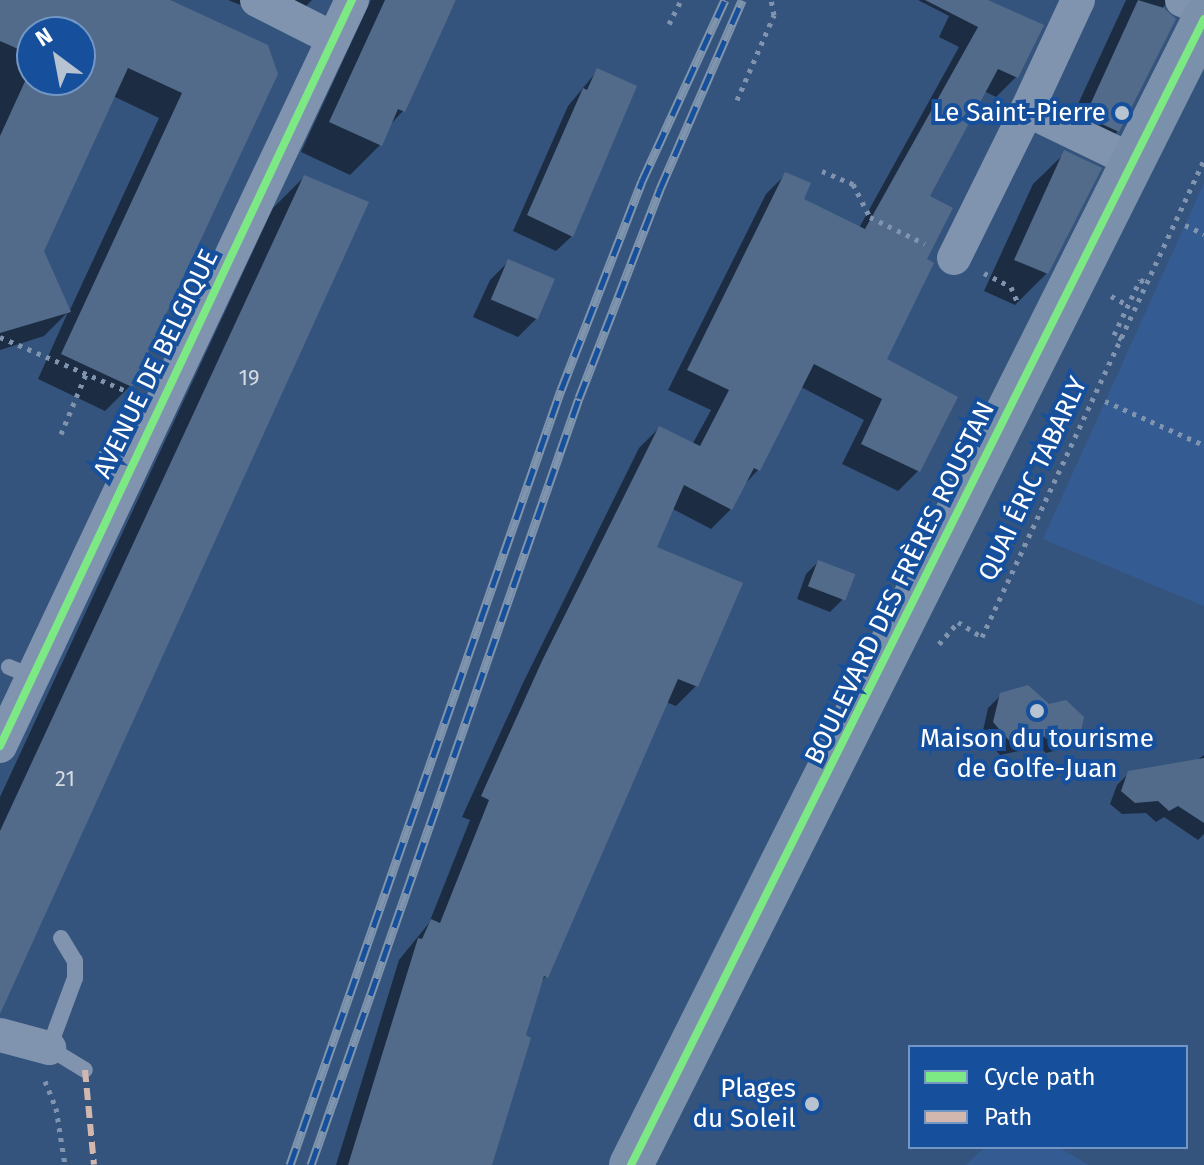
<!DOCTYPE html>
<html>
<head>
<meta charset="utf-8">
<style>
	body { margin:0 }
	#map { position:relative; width:1204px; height:1165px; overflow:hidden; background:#35547d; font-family:"Fira Sans",sans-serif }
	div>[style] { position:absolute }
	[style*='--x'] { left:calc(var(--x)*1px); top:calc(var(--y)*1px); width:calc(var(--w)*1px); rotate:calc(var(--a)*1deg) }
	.water>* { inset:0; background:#345c93 }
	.shadow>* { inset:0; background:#0007 }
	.building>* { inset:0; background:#526b8b; transform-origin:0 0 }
	.path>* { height:5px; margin-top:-2.5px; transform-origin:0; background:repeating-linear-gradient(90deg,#8094af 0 4px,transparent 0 10px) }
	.lane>* { height:16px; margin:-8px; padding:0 8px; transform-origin:8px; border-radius:8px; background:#8094af }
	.street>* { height:34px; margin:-17px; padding:0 17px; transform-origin:17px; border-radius:17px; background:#8094af }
	.secondary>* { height:44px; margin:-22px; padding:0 22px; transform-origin:22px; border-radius:22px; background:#7b90ab }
	.rail>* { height:9px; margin-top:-4.5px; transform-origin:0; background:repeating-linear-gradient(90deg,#16509c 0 18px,#7f94ad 0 36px); box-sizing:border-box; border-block:2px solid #7f94ad }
	.quiet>* { height:6px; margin-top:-3px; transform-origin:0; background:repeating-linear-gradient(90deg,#d1b7ad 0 12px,transparent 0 18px) }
	.cycleway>* { height:8px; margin:-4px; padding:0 4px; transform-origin:4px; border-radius:4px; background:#7ce984 }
	.dots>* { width:22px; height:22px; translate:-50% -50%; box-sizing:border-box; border:4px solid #16509c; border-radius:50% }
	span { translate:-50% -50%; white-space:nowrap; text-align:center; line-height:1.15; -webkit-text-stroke:8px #16509c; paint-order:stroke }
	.number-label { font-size:22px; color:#d4dae2 }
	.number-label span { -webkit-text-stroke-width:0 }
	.poi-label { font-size:26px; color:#fff }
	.right { translate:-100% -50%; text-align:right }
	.street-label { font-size:26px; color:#fff }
	.legend { position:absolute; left:908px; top:1045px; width:280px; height:104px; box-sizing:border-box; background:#16509c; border:2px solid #7396c4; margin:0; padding:10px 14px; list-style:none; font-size:24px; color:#fff }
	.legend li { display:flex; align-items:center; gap:16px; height:40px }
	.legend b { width:40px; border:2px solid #7396c4 }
	.north { position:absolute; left:16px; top:16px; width:80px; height:80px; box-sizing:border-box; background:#16509c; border:2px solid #7396c4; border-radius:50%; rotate:328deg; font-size:22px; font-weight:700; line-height:32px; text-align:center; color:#fff }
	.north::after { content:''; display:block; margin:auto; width:28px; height:36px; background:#b8c3d2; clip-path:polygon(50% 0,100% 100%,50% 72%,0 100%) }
</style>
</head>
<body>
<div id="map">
	<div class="water">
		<i style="clip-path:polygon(1204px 183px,1204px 606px,1043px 539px)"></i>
		<i style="clip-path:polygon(986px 1147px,1058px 1147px,1089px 1165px,965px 1165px)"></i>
	</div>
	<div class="shadow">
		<i style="clip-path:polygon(evenodd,0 0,165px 0,266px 46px,130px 386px,105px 411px,38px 379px,68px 312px,44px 336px,0 350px,0 0,32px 32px,80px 32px,80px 80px,32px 80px,32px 32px,0 0,113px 96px,159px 118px,69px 312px,42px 251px,113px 96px)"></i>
		<i style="clip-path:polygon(228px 0,312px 0,288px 24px)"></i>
		<i style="clip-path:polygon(371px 0,456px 0,403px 111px,389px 126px,380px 145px,350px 175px,301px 152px)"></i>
		<i style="clip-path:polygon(918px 0,986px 0,1016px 77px,996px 97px,984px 91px,927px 197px,924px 260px,885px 360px,918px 471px,898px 491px,842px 464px,864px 420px,801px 387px,758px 470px,743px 486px,731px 509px,711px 529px,671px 508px,654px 548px,696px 686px,676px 706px,666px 702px,546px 976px,540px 983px,490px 1165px,336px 1165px,399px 960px,429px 923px,470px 820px,462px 817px,523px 683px,639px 448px,659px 428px,692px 445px,711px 410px,668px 390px,766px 194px,786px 174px,801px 200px,859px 228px,959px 47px,939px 37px,949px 16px)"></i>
		<i style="clip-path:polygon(1126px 0,1171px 0,1163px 7px,1118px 131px,1092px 156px,1061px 141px)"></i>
		<i style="clip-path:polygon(597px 71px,572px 236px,556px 251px,513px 231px,568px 106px)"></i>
		<i style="clip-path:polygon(1065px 153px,1047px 273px,1015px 305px,984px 291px,1033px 184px)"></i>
		<i style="clip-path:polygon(304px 177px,0 1006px,0 797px,273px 208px)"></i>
		<i style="clip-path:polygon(508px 262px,536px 319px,518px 337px,473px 317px,490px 280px)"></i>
		<i style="clip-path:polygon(818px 562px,842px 600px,830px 612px,797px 599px,806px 574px)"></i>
		<i style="clip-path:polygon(1001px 695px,1078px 735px,1065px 748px,1046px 753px,1039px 747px,1000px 755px,982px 735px,988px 708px)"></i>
		<i style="clip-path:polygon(1204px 755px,1204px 834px,1198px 840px,1164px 817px,1156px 822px,1146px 813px,1122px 814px,1110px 804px,1117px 785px,1129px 773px,1193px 763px)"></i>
	</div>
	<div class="building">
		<i style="clip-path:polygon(0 0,170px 0,268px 45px,278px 74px,132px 387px,61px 354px,182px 93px,128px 68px,44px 251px,71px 312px,0 333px,0 136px,32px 66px,32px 80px,80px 80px,80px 32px,32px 32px,32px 55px,0 41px)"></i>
		<i style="clip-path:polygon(385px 0,456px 0,405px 112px,398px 109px,382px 146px,329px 122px)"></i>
		<i style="clip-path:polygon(925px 0,988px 0,1044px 25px,1018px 78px,998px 69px,930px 196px,953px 208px,927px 259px,934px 263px,887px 359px,958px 397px,920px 472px,861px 444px,882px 399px,814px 364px,760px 471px,754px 468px,732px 510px,684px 485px,657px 547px,743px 583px,698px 687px,678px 679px,548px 978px,544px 976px,526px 1035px,531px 1038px,492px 1165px,348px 1165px,418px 938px,422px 939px,431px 919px,440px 923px,489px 800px,481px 796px,542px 661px,659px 426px,700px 446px,729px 390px,687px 370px,785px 172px,811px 183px,804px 199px,865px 229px,978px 27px)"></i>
		<i style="clip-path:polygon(1138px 0,1164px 8px,1176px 19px,1119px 132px,1085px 116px)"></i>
		<i style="clip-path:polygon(597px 68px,637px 86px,573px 237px,527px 215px,583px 88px,587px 90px)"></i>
		<i style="clip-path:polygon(1064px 150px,1102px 168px,1048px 274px,1014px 260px)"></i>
		<i style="clip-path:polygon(304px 175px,369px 202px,0 1014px,0 831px)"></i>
		<i style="left:508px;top:259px;width:51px;height:44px;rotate:23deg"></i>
		<i style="left:818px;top:560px;width:40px;height:28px;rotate:21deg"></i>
		<i style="clip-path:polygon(1028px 685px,1049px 704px,1066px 700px,1084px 717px,1080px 736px,1059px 742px,1052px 735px,1012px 744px,993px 722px,1000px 693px)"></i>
		<i style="clip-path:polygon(1204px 758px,1204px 823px,1178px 806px,1169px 811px,1158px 801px,1135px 803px,1121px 791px,1128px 771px)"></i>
	</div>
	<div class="path">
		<i style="--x:669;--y:24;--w:27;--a:-63"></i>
		<i style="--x:737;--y:100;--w:93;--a:-66.5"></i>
		<i style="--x:774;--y:15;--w:15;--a:-101"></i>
		<i style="--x:822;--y:171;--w:34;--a:23"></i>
		<i style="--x:853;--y:184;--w:37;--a:63"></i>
		<i style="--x:870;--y:217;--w:61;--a:26.1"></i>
		<i style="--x:1185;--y:225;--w:21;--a:25"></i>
		<i style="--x:984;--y:273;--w:30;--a:27"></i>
		<i style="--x:1011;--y:287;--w:15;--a:67"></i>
		<i style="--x:1111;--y:296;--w:19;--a:28"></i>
		<i style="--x:0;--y:337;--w:140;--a:23.1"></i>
		<i style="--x:1122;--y:339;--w:9;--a:-153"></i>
		<i style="--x:1114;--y:335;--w:61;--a:-64.7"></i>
		<i style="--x:1140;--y:280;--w:6;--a:18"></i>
		<i style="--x:1105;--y:401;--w:108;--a:24"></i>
		<i style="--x:61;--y:434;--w:65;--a:-67.4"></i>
		<i style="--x:939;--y:644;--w:29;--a:-49"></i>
		<i style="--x:958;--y:622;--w:28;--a:32"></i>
		<i style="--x:982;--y:637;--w:526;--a:-65.04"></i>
		<i style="--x:45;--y:1081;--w:29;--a:68"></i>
		<i style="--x:56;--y:1108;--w:58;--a:81"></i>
	</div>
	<div class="lane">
		<i style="--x:107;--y:454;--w:26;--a:18"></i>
		<i style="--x:9;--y:667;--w:23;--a:23"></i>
		<i style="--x:61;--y:938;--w:27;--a:59"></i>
		<i style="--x:75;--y:961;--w:17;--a:90"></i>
		<i style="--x:75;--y:978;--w:75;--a:110.4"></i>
		<i style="--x:49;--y:1048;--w:42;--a:31.4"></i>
	</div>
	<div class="street">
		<i style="--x:257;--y:0;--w:86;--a:26.9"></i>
		<i style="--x:1078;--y:0;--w:121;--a:114.9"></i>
		<i style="--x:1027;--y:110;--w:118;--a:25.7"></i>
		<i style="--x:1182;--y:0;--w:24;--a:22"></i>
		<i style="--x:954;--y:258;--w:165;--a:-63.7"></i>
		<i style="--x:0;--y:746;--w:825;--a:-64.74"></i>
		<i style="--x:0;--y:1035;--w:51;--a:14.9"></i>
	</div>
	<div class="secondary">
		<i style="--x:631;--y:1165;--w:1281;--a:-63.43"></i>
	</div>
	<div class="rail">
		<i style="--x:290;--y:1165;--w:821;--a:-70.73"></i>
		<i style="--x:561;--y:390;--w:224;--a:-68.8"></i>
		<i style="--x:642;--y:181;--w:199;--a:-65.4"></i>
		<i style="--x:311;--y:1165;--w:812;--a:-70.74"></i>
		<i style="--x:579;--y:398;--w:224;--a:-68.8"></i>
		<i style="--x:660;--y:189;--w:206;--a:-66.5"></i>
	</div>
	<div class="quiet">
		<i style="--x:85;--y:1070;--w:95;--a:84.6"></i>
	</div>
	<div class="cycleway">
		<i style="--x:0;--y:746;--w:825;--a:-64.74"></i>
		<i style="--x:631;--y:1165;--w:1281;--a:-63.43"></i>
	</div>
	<div class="dots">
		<i style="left:1122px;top:113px;background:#b8c3d2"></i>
		<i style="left:1037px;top:711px;background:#b8c3d2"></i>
		<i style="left:812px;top:1104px;background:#b8c3d2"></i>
	</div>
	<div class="number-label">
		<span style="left:249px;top:378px">19</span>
		<span style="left:65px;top:779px">21</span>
	</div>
	<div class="poi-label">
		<span class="right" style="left:1106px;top:113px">Le Saint-Pierre</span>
		<span style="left:1037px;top:754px">Maison du tourisme<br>de Golfe-Juan</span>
		<span class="right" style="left:796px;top:1104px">Plages<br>du Soleil</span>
	</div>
	<div class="street-label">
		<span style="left:156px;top:364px;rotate:-64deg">AVENUE DE BELGIQUE</span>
		<span style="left:1033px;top:479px;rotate:-65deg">QUAI ÉRIC TABARLY</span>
		<span style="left:900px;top:583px;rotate:-64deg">BOULEVARD DES FRÈRES ROUSTAN</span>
	</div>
	<ul class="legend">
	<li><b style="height:10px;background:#7ce984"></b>Cycle path</li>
	<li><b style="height:10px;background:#d1b7ad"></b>Path</li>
	</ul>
	<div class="north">N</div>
</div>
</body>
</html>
